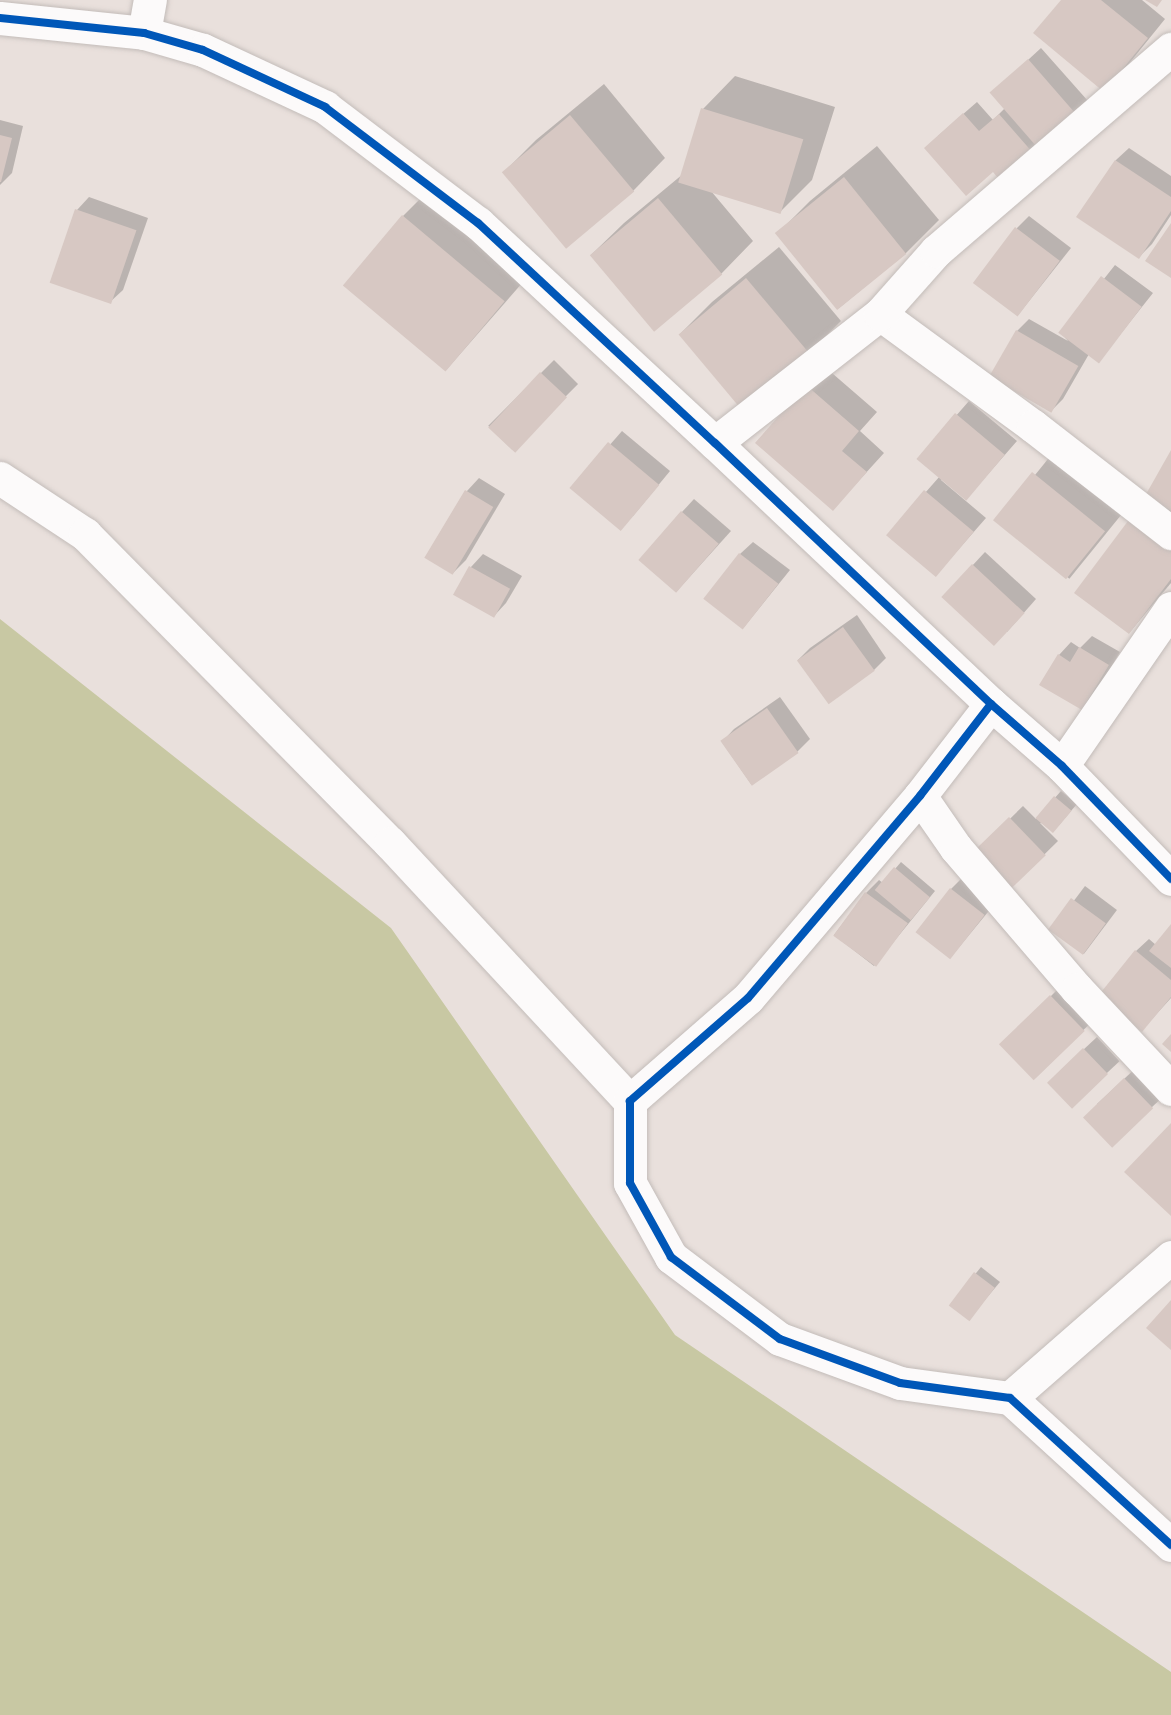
<!DOCTYPE html>
<html>
<head>
<meta charset="utf-8">
<style>
	body { margin:0 }
	#map { position:relative; width:1171px; height:1715px; overflow:hidden; background:#e9e0dc; font-family:"IBM Plex Sans",sans-serif }
	div>[style] { position:absolute }
	[style*='--x'] { left:calc(var(--x)*1px); top:calc(var(--y)*1px); width:calc(var(--w)*1px); rotate:calc(var(--a)*1deg) }
	.green>* { inset:0; background:#c8c8a3 }
	.shadow>* { inset:0; background:#0003; transform-origin:0 0 }
	.building>* { inset:0; background:#d7c8c3; transform-origin:0 0 }
	.roads { filter:drop-shadow(0 0 2px #c3bcb9) drop-shadow(0 0 2px #c3bcb9) }
	.minor>* { height:33px; margin:-16.5px; padding:0 16.5px; transform-origin:16.5px; border-radius:16.5px; background:#fcfafa }
	.cycleway>* { height:8px; margin:-4px; padding:0 4px; transform-origin:4px; border-radius:4px; background:#0057b8 }
	span { translate:-50% -50%; white-space:nowrap; text-align:center; line-height:1.15; -webkit-text-stroke:4.5px #fff; paint-order:stroke }
</style>
</head>
<body>
<div id="map">
	<div class="green">
		<i style="clip-path:polygon(0 619px,391px 928px,675px 1335px,1171px 1672px,1171px 1715px,0 1715px)"></i>
	</div>
	<div class="shadow">
		<i style="clip-path:polygon(1063px 0,1142px 0,1165px 19px,1123px 71px)"></i>
		<i style="clip-path:polygon(1041px 48px,1088px 101px,1046px 140px,993px 170px,938px 136px,977px 102px,993px 120px,1005px 108px,992px 93px)"></i>
		<i style="clip-path:polygon(735px 76px,835px 107px,812px 180px,780px 212px,711px 191px,753px 241px,721px 274px,591px 255px,624px 223px,683px 174px,703px 109px)"></i>
		<i style="clip-path:polygon(604px 84px,665px 158px,633px 191px,504px 172px,536px 140px)"></i>
		<i style="clip-path:polygon(0 120px,23px 126px,12px 173px,0 185px)"></i>
		<i style="clip-path:polygon(877px 146px,939px 220px,906px 253px,839px 308px,777px 234px,810px 201px)"></i>
		<i style="clip-path:polygon(1129px 148px,1171px 176px,1171px 215px,1152px 244px,1139px 257px,1078px 216px,1116px 160px)"></i>
		<i style="clip-path:polygon(89px 197px,148px 218px,123px 290px,110px 302px,77px 210px)"></i>
		<i style="clip-path:polygon(421px 198px,523px 282px,447px 369px,403px 216px)"></i>
		<i style="clip-path:polygon(1029px 216px,1071px 248px,1018px 315px,1017px 228px)"></i>
		<i style="clip-path:polygon(779px 247px,841px 321px,809px 353px,680px 334px,712px 302px)"></i>
		<i style="clip-path:polygon(1115px 265px,1153px 293px,1099px 361px,1089px 354px,1063px 399px,1051px 411px,1017px 331px,1029px 319px,1068px 341px,1061px 333px)"></i>
		<i style="left:554px;top:360px;width:34px;height:93px;rotate:45deg"></i>
		<i style="clip-path:polygon(825px 367px,877px 412px,860px 431px,884px 453px,833px 509px,757px 443px)"></i>
		<i style="clip-path:polygon(969px 401px,1017px 441px,967px 498px,942px 478px,941px 480px,986px 518px,936px 575px,888px 535px,940px 476px,919px 458px)"></i>
		<i style="clip-path:polygon(622px 431px,670px 471px,633px 516px,572px 488px)"></i>
		<i style="clip-path:polygon(1171px 453px,1171px 583px,1129px 633px,1136px 514px)"></i>
		<i style="left:1052px;top:454px;width:92px;height:86px;rotate:39deg"></i>
		<i style="clip-path:polygon(479px 478px,505px 494px,466px 560px,453px 573px,428px 557px,467px 491px)"></i>
		<i style="clip-path:polygon(694px 499px,731px 531px,676px 592px,682px 512px)"></i>
		<i style="clip-path:polygon(753px 542px,790px 570px,744px 627px,740px 554px)"></i>
		<i style="clip-path:polygon(985px 552px,1036px 599px,1007px 632px,943px 597px)"></i>
		<i style="clip-path:polygon(483px 554px,522px 576px,506px 603px,494px 616px,455px 594px,471px 567px)"></i>
		<i style="clip-path:polygon(857px 615px,886px 658px,874px 670px,798px 660px,810px 648px)"></i>
		<i style="clip-path:polygon(1092px 636px,1120px 652px,1094px 696px,1082px 708px,1059px 655px,1071px 642px,1080px 648px)"></i>
		<i style="clip-path:polygon(780px 697px,810px 739px,797px 752px,751px 784px,722px 742px,734px 729px)"></i>
		<i style="clip-path:polygon(1061px 791px,1077px 804px,1059px 825px,1040px 823px,1058px 841px,1010px 888px,975px 853px,1023px 806px,1036px 819px)"></i>
		<i style="clip-path:polygon(901px 862px,935px 891px,874px 966px,834px 935px,866px 893px,879px 880px,883px 883px)"></i>
		<i style="clip-path:polygon(964px 876px,997px 901px,951px 957px,951px 889px)"></i>
		<i style="left:1085px;top:886px;width:40px;height:55px;rotate:37deg"></i>
		<i style="clip-path:polygon(1171px 926px,1171px 998px,1142px 1030px,1136px 951px,1149px 939px,1156px 945px)"></i>
		<i style="left:1063px;top:984px;width:47px;height:86px;rotate:45deg"></i>
		<i style="left:1097px;top:1037px;width:33px;height:66px;rotate:47deg"></i>
		<i style="clip-path:polygon(1138px 1066px,1165px 1095px,1111px 1145px,1097px 1104px)"></i>
		<i style="clip-path:polygon(981px 1267px,1000px 1282px,974px 1313px,950px 1305px)"></i>
	</div>
	<div class="building">
		<i style="clip-path:polygon(1061px 0,1101px 0,1148px 38px,1104px 92px,1033px 33px)"></i>
		<i style="clip-path:polygon(1145px 0,1162px 0,1157px 7px)"></i>
		<i style="left:1028px;top:59px;width:73px;height:51px;rotate:49deg"></i>
		<i style="left:701px;top:108px;width:107px;height:78px;rotate:17deg"></i>
		<i style="clip-path:polygon(963px 113px,979px 131px,999px 114px,1034px 154px,1002px 183px,993px 172px,966px 196px,924px 148px)"></i>
		<i style="left:570px;top:115px;width:100px;height:89px;rotate:50deg"></i>
		<i style="clip-path:polygon(0 135px,12px 138px,1px 182px,0 182px)"></i>
		<i style="clip-path:polygon(1115px 160px,1171px 197px,1171px 211px,1139px 259px,1076px 217px)"></i>
		<i style="left:844px;top:177px;width:99px;height:89px;rotate:51deg"></i>
		<i style="left:658px;top:198px;width:100px;height:89px;rotate:50deg"></i>
		<i style="left:75px;top:209px;width:65px;height:78px;rotate:19deg"></i>
		<i style="left:402px;top:215px;width:134px;height:92px;rotate:40deg"></i>
		<i style="clip-path:polygon(1171px 223px,1171px 278px,1145px 261px)"></i>
		<i style="left:1015px;top:227px;width:56px;height:70px;rotate:37deg"></i>
		<i style="left:1101px;top:276px;width:51px;height:71px;rotate:37deg"></i>
		<i style="left:746px;top:278px;width:100px;height:88px;rotate:50deg"></i>
		<i style="left:1016px;top:330px;width:72px;height:54px;rotate:30deg"></i>
		<i style="left:540px;top:372px;width:37px;height:76px;rotate:43deg"></i>
		<i style="clip-path:polygon(806px 385px,859px 431px,842px 451px,867px 472px,833px 511px,755px 443px)"></i>
		<i style="left:955px;top:413px;width:65px;height:60px;rotate:40deg"></i>
		<i style="left:608px;top:442px;width:67px;height:60px;rotate:40deg"></i>
		<i style="clip-path:polygon(1171px 450px,1171px 511px,1145px 496px)"></i>
		<i style="left:1032px;top:472px;width:94px;height:62px;rotate:39deg"></i>
		<i style="left:465px;top:490px;width:33px;height:79px;rotate:31deg"></i>
		<i style="left:924px;top:490px;width:65px;height:59px;rotate:40deg"></i>
		<i style="left:681px;top:511px;width:50px;height:65px;rotate:41deg"></i>
		<i style="clip-path:polygon(1134px 513px,1171px 542px,1171px 579px,1129px 634px,1074px 593px)"></i>
		<i style="left:739px;top:553px;width:50px;height:58px;rotate:38deg"></i>
		<i style="left:972px;top:564px;width:72px;height:45px;rotate:43deg"></i>
		<i style="left:469px;top:566px;width:47px;height:33px;rotate:29deg"></i>
		<i style="left:843px;top:627px;width:54px;height:57px;rotate:54deg"></i>
		<i style="clip-path:polygon(1079px 647px,1109px 665px,1082px 710px,1039px 685px,1058px 654px,1070px 662px)"></i>
		<i style="left:767px;top:708px;width:55px;height:57px;rotate:55deg"></i>
		<i style="left:1054px;top:796px;width:23px;height:29px;rotate:40deg"></i>
		<i style="left:1009px;top:817px;width:53px;height:51px;rotate:46deg"></i>
		<i style="left:894px;top:867px;width:47px;height:30px;rotate:40deg"></i>
		<i style="left:950px;top:888px;width:44px;height:56px;rotate:38deg"></i>
		<i style="left:865px;top:892px;width:53px;height:54px;rotate:36deg"></i>
		<i style="left:1071px;top:898px;width:43px;height:39px;rotate:36deg"></i>
		<i style="clip-path:polygon(1171px 924px,1171px 968px,1149px 951px)"></i>
		<i style="clip-path:polygon(1135px 950px,1171px 980px,1171px 997px,1142px 1032px,1098px 996px)"></i>
		<i style="left:1050px;top:995px;width:50px;height:71px;rotate:46deg"></i>
		<i style="clip-path:polygon(1171px 1034px,1171px 1052px,1162px 1044px)"></i>
		<i style="left:1083px;top:1048px;width:36px;height:50px;rotate:46deg"></i>
		<i style="left:1124px;top:1078px;width:42px;height:57px;rotate:46deg"></i>
		<i style="clip-path:polygon(1171px 1123px,1171px 1216px,1124px 1172px)"></i>
		<i style="left:974px;top:1272px;width:26px;height:42px;rotate:37deg"></i>
		<i style="clip-path:polygon(1171px 1300px,1171px 1350px,1146px 1328px)"></i>
	</div>
	<div class="roads">
		<div class="minor">
			<i style="--x:0;--y:18;--w:145;--a:5.9"></i>
			<i style="--x:144;--y:33;--w:61;--a:16.1"></i>
			<i style="--x:203;--y:50;--w:135;--a:25"></i>
			<i style="--x:325;--y:107;--w:192;--a:37.2"></i>
			<i style="--x:478;--y:223;--w:323;--a:42.9"></i>
			<i style="--x:715;--y:443;--w:380;--a:43.4"></i>
			<i style="--x:991;--y:704;--w:94;--a:41.1"></i>
			<i style="--x:1062;--y:766;--w:157;--a:46"></i>
			<i style="--x:144;--y:33;--w:34;--a:-80"></i>
			<i style="--x:880;--y:314;--w:190;--a:36.2"></i>
			<i style="--x:1033;--y:426;--w:175;--a:37.8"></i>
			<i style="--x:715;--y:443;--w:209;--a:-38"></i>
			<i style="--x:880;--y:314;--w:84;--a:-48.4"></i>
			<i style="--x:936;--y:251;--w:310;--a:-40.7"></i>
			<i style="--x:0;--y:478;--w:102;--a:33.4"></i>
			<i style="--x:85;--y:534;--w:434;--a:45.4"></i>
			<i style="--x:390;--y:843;--w:352;--a:47.1"></i>
			<i style="--x:991;--y:704;--w:116;--a:127.7"></i>
			<i style="--x:920;--y:796;--w:265;--a:130.4"></i>
			<i style="--x:748;--y:998;--w:157;--a:138.9"></i>
			<i style="--x:630;--y:1101;--w:82;--a:90"></i>
			<i style="--x:630;--y:1183;--w:85;--a:61"></i>
			<i style="--x:671;--y:1257;--w:136;--a:37"></i>
			<i style="--x:780;--y:1339;--w:128;--a:20.1"></i>
			<i style="--x:900;--y:1383;--w:111;--a:7.8"></i>
			<i style="--x:1010;--y:1398;--w:218;--a:42.4"></i>
			<i style="--x:1062;--y:766;--w:192;--a:-55.4"></i>
			<i style="--x:920;--y:796;--w:63;--a:55.3"></i>
			<i style="--x:956;--y:848;--w:186;--a:49.4"></i>
			<i style="--x:1077;--y:989;--w:137;--a:46.8"></i>
			<i style="--x:1010;--y:1398;--w:214;--a:-41.2"></i>
		</div>
	</div>
	<div class="cycleway">
		<i style="--x:0;--y:18;--w:145;--a:5.9"></i>
		<i style="--x:144;--y:33;--w:61;--a:16.1"></i>
		<i style="--x:203;--y:50;--w:135;--a:25"></i>
		<i style="--x:325;--y:107;--w:192;--a:37.2"></i>
		<i style="--x:478;--y:223;--w:323;--a:42.9"></i>
		<i style="--x:715;--y:443;--w:380;--a:43.4"></i>
		<i style="--x:991;--y:704;--w:94;--a:41.1"></i>
		<i style="--x:1062;--y:766;--w:157;--a:46"></i>
		<i style="--x:991;--y:704;--w:116;--a:127.7"></i>
		<i style="--x:920;--y:796;--w:265;--a:130.4"></i>
		<i style="--x:748;--y:998;--w:157;--a:138.9"></i>
		<i style="--x:630;--y:1101;--w:82;--a:90"></i>
		<i style="--x:630;--y:1183;--w:85;--a:61"></i>
		<i style="--x:671;--y:1257;--w:136;--a:37"></i>
		<i style="--x:780;--y:1339;--w:128;--a:20.1"></i>
		<i style="--x:900;--y:1383;--w:111;--a:7.8"></i>
		<i style="--x:1010;--y:1398;--w:218;--a:42.4"></i>
	</div>
</div>
</body>
</html>
